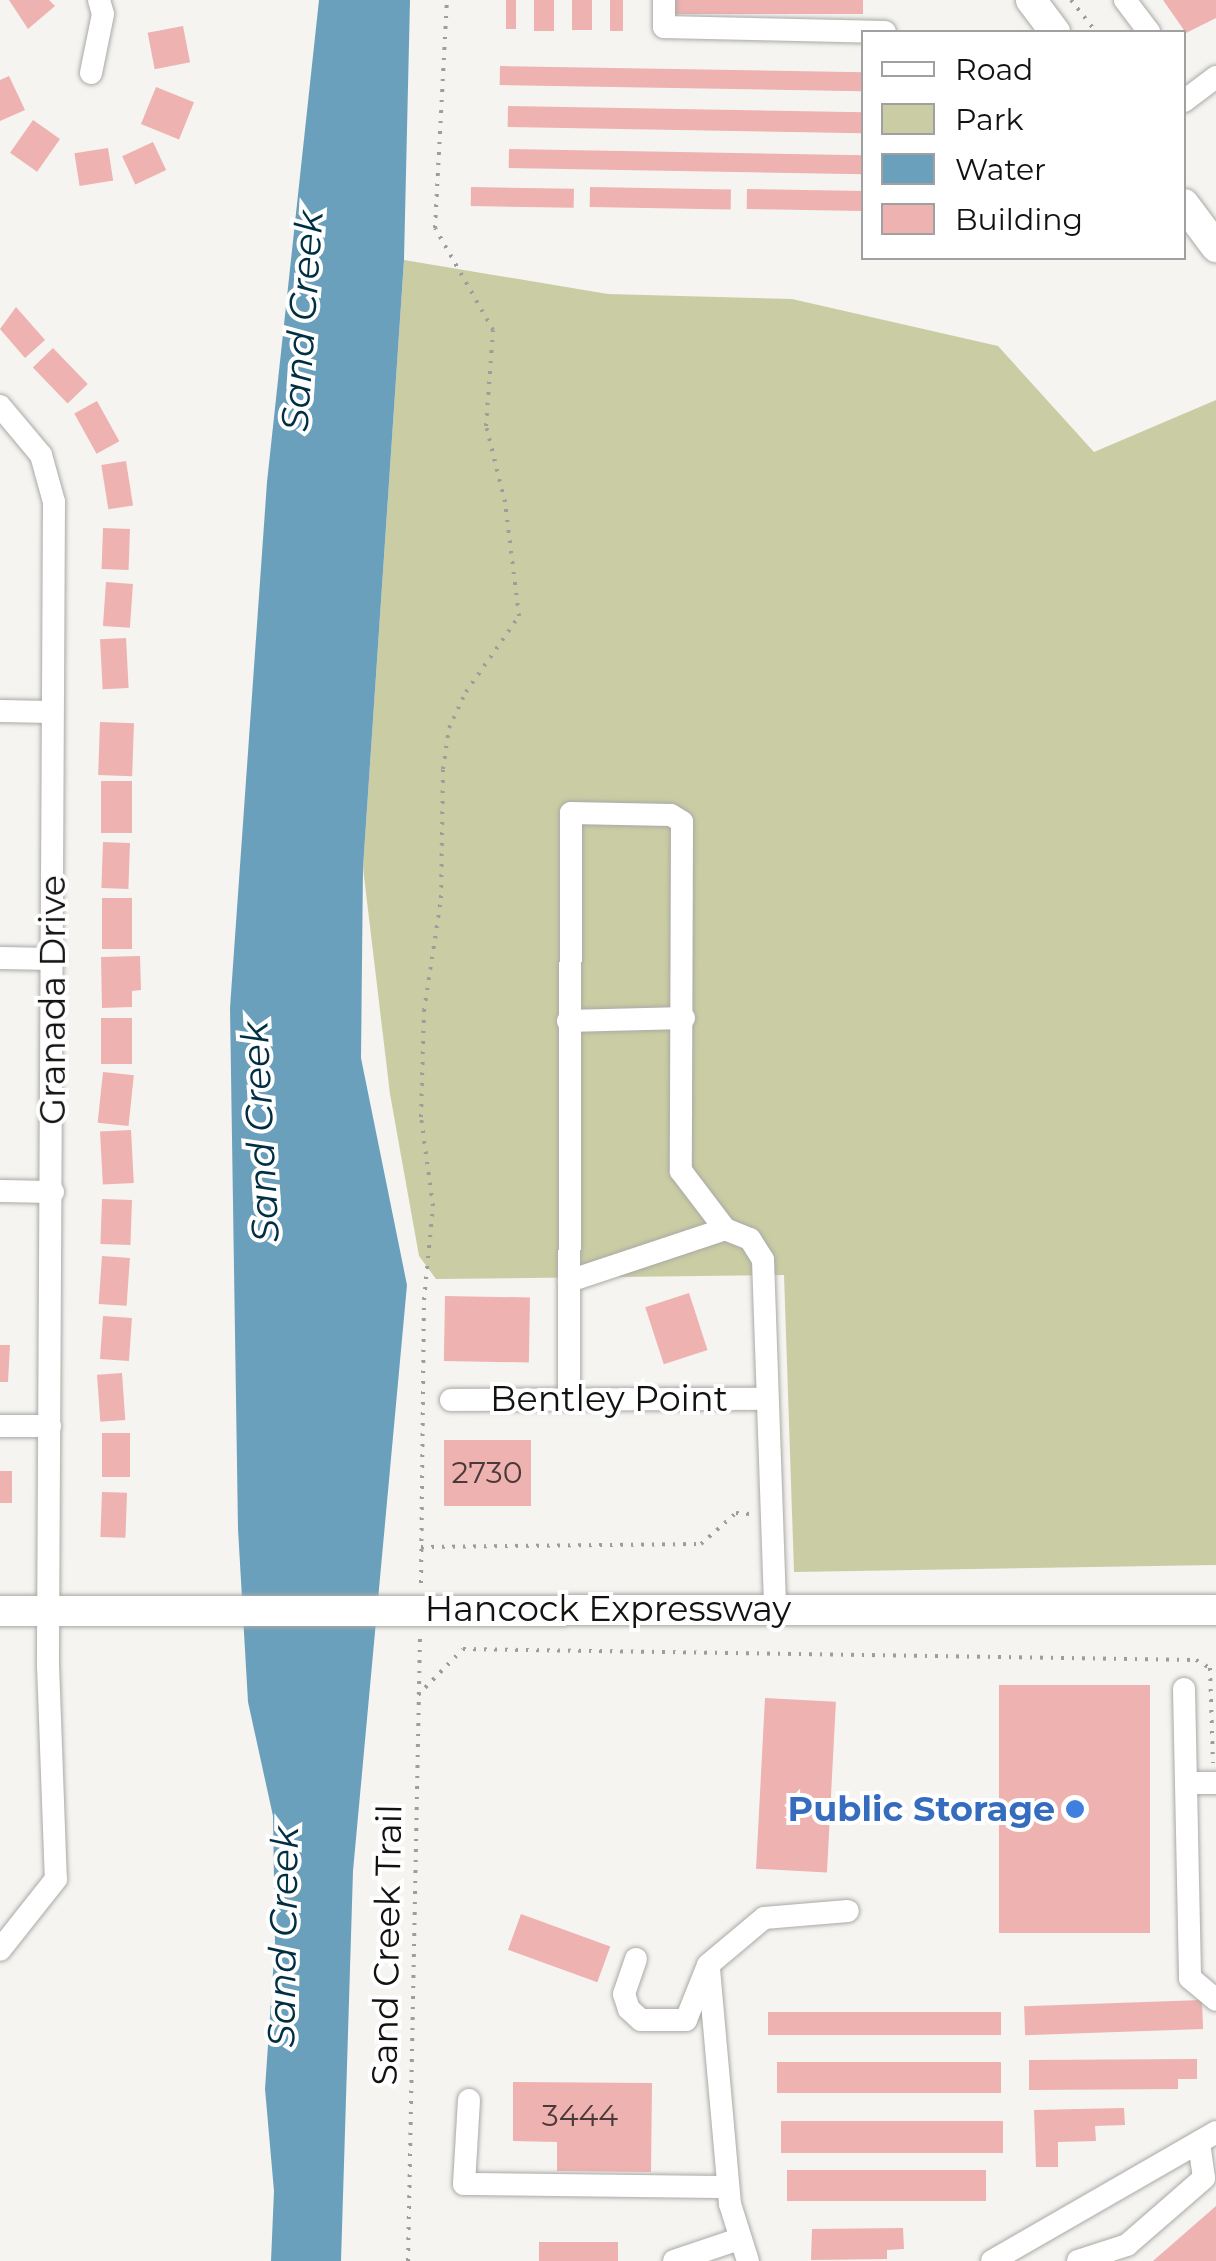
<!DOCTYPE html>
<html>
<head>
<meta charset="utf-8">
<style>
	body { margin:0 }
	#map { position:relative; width:1216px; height:2261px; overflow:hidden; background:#f5f4f1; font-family:Montserrat,sans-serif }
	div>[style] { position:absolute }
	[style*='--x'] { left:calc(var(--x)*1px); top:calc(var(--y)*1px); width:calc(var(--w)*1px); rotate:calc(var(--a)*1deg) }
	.green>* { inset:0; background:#cacda3 }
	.water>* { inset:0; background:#6ba0bc }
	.building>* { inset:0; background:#eeb2b0; transform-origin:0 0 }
	.path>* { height:4px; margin-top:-2px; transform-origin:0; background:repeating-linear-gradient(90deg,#9e9d9b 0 2.5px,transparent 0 10.5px) }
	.roads { filter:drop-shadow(0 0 2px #aaa9a6) drop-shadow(0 0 2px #aaa9a6) }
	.minor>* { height:22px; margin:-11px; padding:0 11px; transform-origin:11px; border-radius:11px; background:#fff }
	.major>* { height:30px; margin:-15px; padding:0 15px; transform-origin:15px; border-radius:15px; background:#fff }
	.dots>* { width:28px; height:28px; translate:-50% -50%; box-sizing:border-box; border:5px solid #fff; border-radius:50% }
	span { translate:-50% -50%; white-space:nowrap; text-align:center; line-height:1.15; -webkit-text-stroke:8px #fff; paint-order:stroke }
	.number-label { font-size:30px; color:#493a39 }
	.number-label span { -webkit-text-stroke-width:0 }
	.street-label { font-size:35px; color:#121211 }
	.shop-label { font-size:35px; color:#366cbe; font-weight:700 }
	.right { translate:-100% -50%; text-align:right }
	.water-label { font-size:38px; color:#002f43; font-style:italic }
	.legend { position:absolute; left:861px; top:30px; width:325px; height:230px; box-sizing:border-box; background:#fff; border:2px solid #a0a0a0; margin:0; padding:12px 18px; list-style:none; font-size:30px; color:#121211 }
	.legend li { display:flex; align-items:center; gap:20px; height:50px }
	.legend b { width:50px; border:2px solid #a0a0a0 }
</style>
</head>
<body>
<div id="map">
	<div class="green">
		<i style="clip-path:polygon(404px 260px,608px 294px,792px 299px,998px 346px,1094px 452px,1216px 400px,1216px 1565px,794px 1572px,784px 1275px,436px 1279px,419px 1256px,390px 1094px,363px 868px)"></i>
	</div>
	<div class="water">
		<i style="clip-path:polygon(319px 0,410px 0,404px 260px,363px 868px,361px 1058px,407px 1285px,353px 1871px,341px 2261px,271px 2261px,274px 2191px,265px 2089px,275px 1943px,273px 1816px,248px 1702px,238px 1529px,230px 1008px,267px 482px)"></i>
	</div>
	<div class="building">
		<i style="clip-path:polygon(9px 0,49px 0,55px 6px,28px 29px)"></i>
		<i style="left:506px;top:0;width:10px;height:29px"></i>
		<i style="left:534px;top:0;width:20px;height:31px"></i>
		<i style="left:572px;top:0;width:20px;height:30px"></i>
		<i style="left:610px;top:0;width:13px;height:31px"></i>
		<i style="left:675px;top:0;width:188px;height:14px"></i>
		<i style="clip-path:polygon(1163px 0,1216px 0,1216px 18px,1186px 33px)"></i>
		<i style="left:183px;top:26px;width:37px;height:36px;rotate:79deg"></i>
		<i style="left:500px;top:66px;width:364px;height:19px;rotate:1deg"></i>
		<i style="clip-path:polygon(9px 76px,25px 110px,0 121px,0 80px)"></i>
		<i style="left:156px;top:87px;width:41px;height:40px;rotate:22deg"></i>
		<i style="left:508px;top:106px;width:356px;height:21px;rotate:1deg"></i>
		<i style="left:33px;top:120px;width:33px;height:40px;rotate:35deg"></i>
		<i style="left:153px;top:142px;width:31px;height:34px;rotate:65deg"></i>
		<i style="left:108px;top:148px;width:33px;height:34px;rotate:81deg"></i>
		<i style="left:509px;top:149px;width:355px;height:19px;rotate:1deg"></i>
		<i style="left:471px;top:187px;width:103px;height:19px;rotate:1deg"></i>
		<i style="left:590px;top:187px;width:141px;height:20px;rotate:1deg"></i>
		<i style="left:747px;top:189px;width:117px;height:20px;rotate:1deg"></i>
		<i style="clip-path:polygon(16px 307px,45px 340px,25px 358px,0 329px)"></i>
		<i style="left:53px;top:348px;width:50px;height:28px;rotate:46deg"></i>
		<i style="left:97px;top:401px;width:46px;height:26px;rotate:61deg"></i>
		<i style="left:126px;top:461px;width:45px;height:25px;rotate:81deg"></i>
		<i style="left:103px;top:528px;width:27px;height:41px;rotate:2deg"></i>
		<i style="left:106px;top:582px;width:27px;height:44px;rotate:4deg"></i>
		<i style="left:126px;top:638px;width:50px;height:26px;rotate:87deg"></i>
		<i style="left:100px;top:722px;width:34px;height:53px;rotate:2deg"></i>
		<i style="left:101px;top:781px;width:31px;height:52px"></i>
		<i style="left:103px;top:842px;width:27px;height:46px;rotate:2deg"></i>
		<i style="left:102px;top:898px;width:30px;height:51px"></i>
		<i style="clip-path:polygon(140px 956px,141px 990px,132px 991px,132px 1007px,102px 1008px,101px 957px)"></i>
		<i style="left:101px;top:1018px;width:31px;height:46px"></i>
		<i style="left:103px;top:1072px;width:31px;height:51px;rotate:6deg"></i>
		<i style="left:131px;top:1130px;width:53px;height:31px;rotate:87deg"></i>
		<i style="left:102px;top:1199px;width:30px;height:45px;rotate:2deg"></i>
		<i style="left:102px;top:1256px;width:28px;height:48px;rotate:4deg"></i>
		<i style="left:689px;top:1293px;width:60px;height:46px;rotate:72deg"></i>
		<i style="left:445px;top:1296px;width:85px;height:65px;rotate:1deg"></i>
		<i style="left:103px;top:1316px;width:29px;height:43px;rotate:4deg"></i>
		<i style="clip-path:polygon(0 1345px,10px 1345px,8px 1382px,0 1382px)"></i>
		<i style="left:122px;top:1373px;width:47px;height:25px;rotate:86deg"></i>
		<i style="left:102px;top:1433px;width:28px;height:44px"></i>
		<i style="left:444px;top:1440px;width:87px;height:66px"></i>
		<i style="left:0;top:1471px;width:12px;height:32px"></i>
		<i style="left:102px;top:1492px;width:25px;height:45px;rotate:2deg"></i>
		<i style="left:999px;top:1685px;width:151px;height:248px"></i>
		<i style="left:765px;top:1698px;width:71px;height:171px;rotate:3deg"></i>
		<i style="left:521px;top:1914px;width:95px;height:38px;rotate:20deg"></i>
		<i style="left:1202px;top:2000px;width:29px;height:178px;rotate:88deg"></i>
		<i style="left:1001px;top:2012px;width:23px;height:233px;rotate:90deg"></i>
		<i style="clip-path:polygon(1197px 2059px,1197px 2079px,1178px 2079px,1178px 2089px,1029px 2090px,1029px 2060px)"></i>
		<i style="left:1001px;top:2062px;width:31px;height:224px;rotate:90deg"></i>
		<i style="clip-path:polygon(513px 2082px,652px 2083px,651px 2172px,557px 2171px,557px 2142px,513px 2141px)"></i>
		<i style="clip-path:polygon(1124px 2108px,1125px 2125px,1095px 2126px,1096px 2141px,1058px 2142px,1058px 2167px,1036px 2167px,1034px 2110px)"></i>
		<i style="left:1003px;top:2121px;width:32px;height:222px;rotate:90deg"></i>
		<i style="left:986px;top:2170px;width:31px;height:199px;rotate:90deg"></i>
		<i style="clip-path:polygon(1216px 2206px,1216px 2261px,1153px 2261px)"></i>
		<i style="clip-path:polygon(903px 2228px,904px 2249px,887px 2250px,887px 2259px,811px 2260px,812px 2229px)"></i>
		<i style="left:618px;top:2242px;width:19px;height:79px;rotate:90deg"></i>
	</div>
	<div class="path">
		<i style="--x:1071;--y:0;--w:41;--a:52"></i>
		<i style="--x:421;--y:1547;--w:280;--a:-0.6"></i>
		<i style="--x:701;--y:1544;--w:47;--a:-41.5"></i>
		<i style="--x:736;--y:1513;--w:14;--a:4"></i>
		<i style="--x:421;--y:1583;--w:283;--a:-89.4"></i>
		<i style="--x:424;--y:1300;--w:94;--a:-84.5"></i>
		<i style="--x:433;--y:1206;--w:90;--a:-97.7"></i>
		<i style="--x:421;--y:1117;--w:106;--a:-88.4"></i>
		<i style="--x:424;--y:1011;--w:114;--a:-81.4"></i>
		<i style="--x:441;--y:898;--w:129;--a:-89.1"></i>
		<i style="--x:443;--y:769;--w:41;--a:-81.7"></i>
		<i style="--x:449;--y:728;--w:40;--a:-65"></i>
		<i style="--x:466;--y:692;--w:93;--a:-55.1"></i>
		<i style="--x:519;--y:616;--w:115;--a:-97"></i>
		<i style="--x:505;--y:502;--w:78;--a:-104"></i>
		<i style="--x:486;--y:426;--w:96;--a:-85.8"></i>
		<i style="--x:493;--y:330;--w:117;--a:-119.6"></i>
		<i style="--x:435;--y:228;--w:228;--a:-87"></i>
		<i style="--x:418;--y:1695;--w:64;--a:-45.6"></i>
		<i style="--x:463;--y:1649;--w:733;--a:0.86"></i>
		<i style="--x:1196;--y:1660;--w:16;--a:30"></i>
		<i style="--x:1210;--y:1668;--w:95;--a:88.2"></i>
		<i style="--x:408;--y:2261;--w:625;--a:-88.9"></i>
	</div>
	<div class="roads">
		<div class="minor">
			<i style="--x:664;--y:0;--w:27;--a:90"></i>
			<i style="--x:664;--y:27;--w:221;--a:1.3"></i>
			<i style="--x:1125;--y:0;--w:40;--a:53"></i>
			<i style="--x:91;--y:73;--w:60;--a:-78.5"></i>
			<i style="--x:103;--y:14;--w:15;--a:-106"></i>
			<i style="--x:1184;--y:101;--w:40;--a:-37"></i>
			<i style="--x:0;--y:406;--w:64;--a:50.1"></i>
			<i style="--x:41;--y:455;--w:49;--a:74.5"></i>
			<i style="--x:54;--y:502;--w:1163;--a:90.3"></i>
			<i style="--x:48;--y:1665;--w:214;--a:87.9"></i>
			<i style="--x:56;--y:1879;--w:90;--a:128.3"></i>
			<i style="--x:0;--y:711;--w:52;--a:1.1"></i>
			<i style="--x:0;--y:958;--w:54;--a:1.1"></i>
			<i style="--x:568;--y:1021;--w:116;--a:-1.5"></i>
			<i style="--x:0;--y:1191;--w:53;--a:1.1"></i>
			<i style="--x:569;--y:1281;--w:164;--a:-18.4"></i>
			<i style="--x:569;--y:1399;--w:586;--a:-89.8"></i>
			<i style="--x:571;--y:813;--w:100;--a:1.1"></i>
			<i style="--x:671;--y:815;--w:13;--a:32"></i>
			<i style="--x:682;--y:822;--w:349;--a:90.2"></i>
			<i style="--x:681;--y:1171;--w:73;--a:52.8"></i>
			<i style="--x:725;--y:1229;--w:27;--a:22"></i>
			<i style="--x:750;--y:1239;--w:25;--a:58"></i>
			<i style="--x:763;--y:1260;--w:349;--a:88"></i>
			<i style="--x:451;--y:1400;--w:316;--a:-0.2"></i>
			<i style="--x:0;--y:1426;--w:50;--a:0"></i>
			<i style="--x:1184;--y:1689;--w:289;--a:88.8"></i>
			<i style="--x:1190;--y:1978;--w:34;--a:40"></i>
			<i style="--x:1189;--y:1783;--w:27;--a:0"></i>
			<i style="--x:636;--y:1959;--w:37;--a:109"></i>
			<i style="--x:624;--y:1994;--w:16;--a:72"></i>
			<i style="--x:629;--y:2009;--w:16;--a:43"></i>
			<i style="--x:641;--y:2020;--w:45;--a:0"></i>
			<i style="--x:686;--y:2020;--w:59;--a:-68.2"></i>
			<i style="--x:708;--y:1965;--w:73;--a:-40"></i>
			<i style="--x:764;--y:1918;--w:84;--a:-4.8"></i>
			<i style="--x:709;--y:1969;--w:236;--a:84.9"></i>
			<i style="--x:730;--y:2204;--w:60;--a:72.5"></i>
			<i style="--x:469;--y:2100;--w:84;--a:93.4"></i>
			<i style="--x:464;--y:2184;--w:264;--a:0.7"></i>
			<i style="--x:674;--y:2261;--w:69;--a:-18.7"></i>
			<i style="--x:992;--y:2261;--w:258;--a:-29.9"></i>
			<i style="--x:1078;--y:2261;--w:52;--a:-18.1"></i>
			<i style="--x:1127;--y:2245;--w:102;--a:-41"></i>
			<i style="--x:1204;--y:2178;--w:36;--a:-98"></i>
		</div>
		<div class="major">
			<i style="--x:1031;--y:0;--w:40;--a:53"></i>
			<i style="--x:1184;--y:204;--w:54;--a:53.3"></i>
			<i style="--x:0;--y:1611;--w:1216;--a:-0.05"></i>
		</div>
	</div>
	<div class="dots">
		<i style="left:1075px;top:1809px;background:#3f7fe0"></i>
	</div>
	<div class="number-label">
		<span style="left:487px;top:1473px">2730</span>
		<span style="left:580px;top:2116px">3444</span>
	</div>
	<div class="street-label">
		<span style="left:53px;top:1000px;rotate:-90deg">Granada Drive</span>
		<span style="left:609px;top:1399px">Bentley Point</span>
		<span style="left:608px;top:1609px">Hancock Expressway</span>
		<span style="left:387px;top:1945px;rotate:-89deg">Sand Creek Trail</span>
	</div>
	<div class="shop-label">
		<span class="right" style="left:1055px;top:1809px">Public Storage</span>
	</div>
	<div class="water-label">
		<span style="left:302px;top:321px;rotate:-86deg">Sand Creek</span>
		<span style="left:260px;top:1132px;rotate:-93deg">Sand Creek</span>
		<span style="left:283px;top:1937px;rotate:-89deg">Sand Creek</span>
	</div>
	<ul class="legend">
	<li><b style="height:12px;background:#fff"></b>Road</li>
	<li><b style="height:28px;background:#cacda3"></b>Park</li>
	<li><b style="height:28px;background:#6ba0bc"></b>Water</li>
	<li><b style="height:28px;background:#eeb2b0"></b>Building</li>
	</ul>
</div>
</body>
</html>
